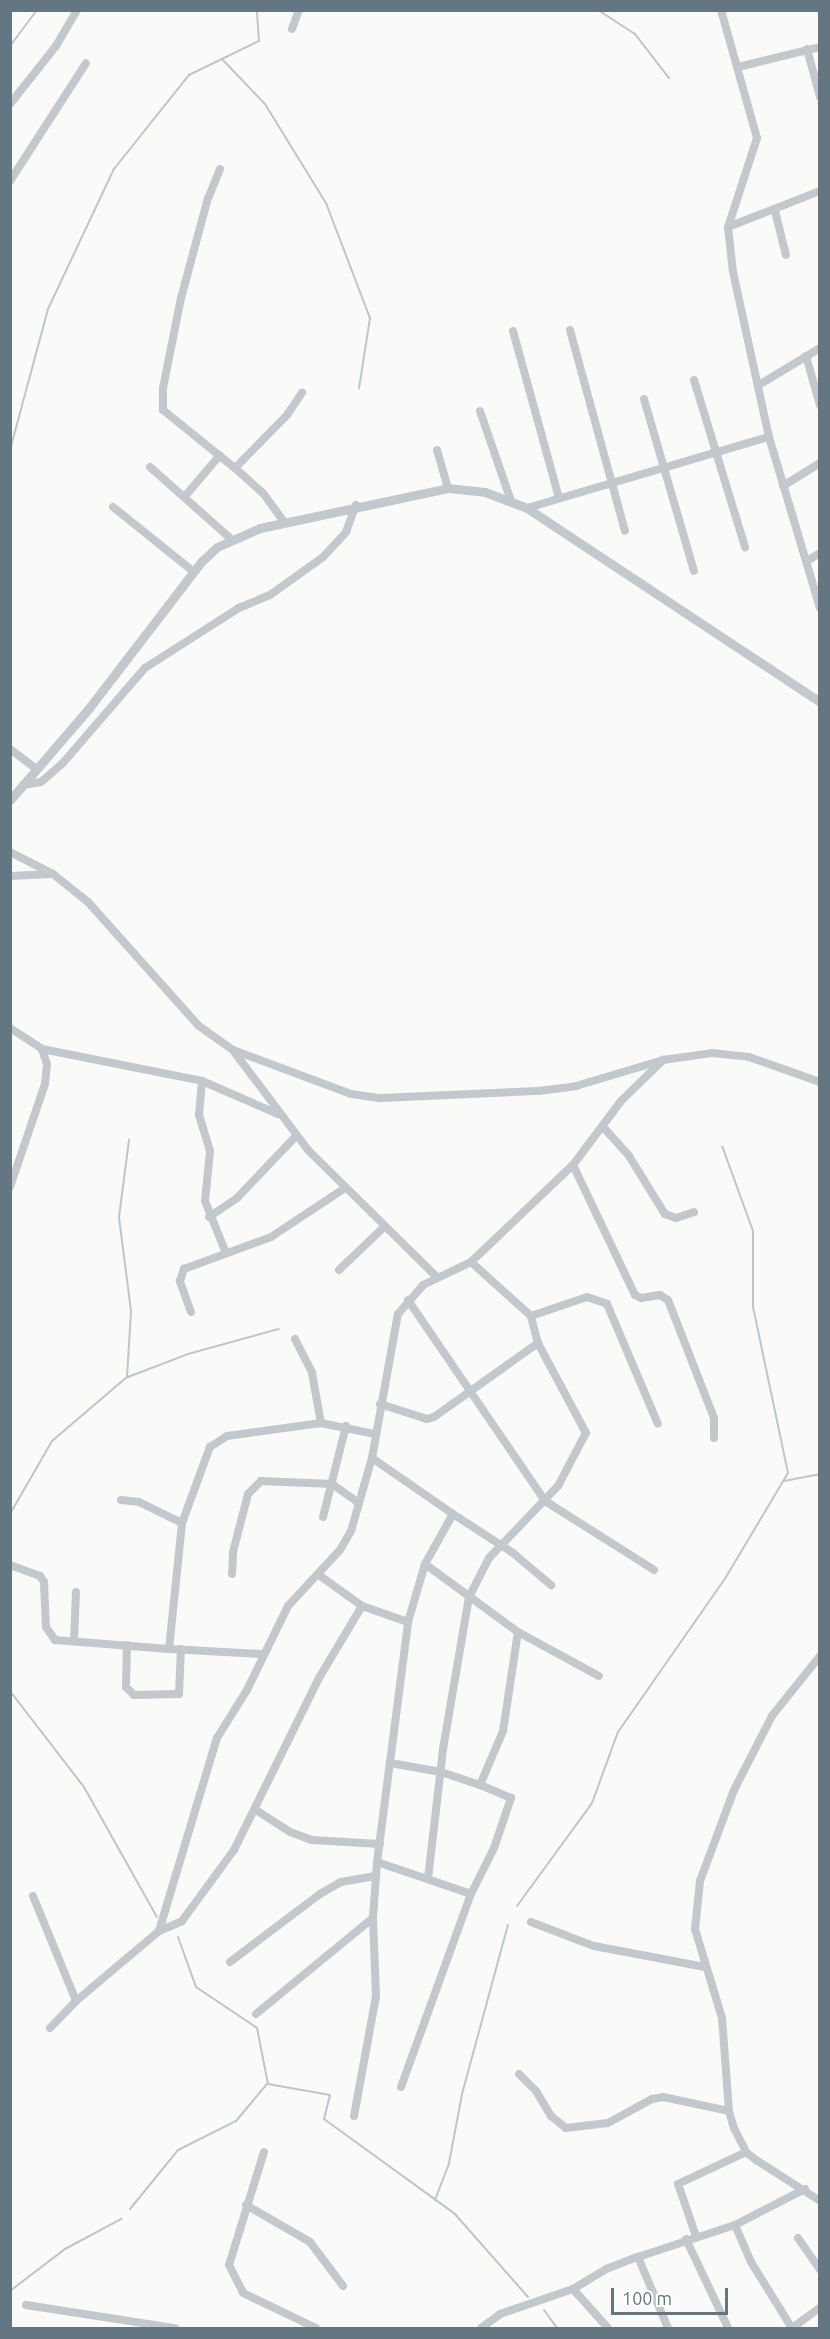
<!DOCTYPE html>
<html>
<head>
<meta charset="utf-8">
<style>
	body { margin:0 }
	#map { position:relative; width:830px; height:2339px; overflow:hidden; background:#fafaf8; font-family:Ubuntu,sans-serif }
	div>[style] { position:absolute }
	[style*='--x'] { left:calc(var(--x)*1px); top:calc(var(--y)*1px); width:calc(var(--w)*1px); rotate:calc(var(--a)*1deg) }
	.stream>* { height:2px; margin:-1px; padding:0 1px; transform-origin:1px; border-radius:1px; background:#bbc7cb }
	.minor>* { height:8px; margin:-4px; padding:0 4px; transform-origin:4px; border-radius:4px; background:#c3c8cc }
	.tertiary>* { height:9px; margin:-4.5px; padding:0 4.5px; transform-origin:4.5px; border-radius:4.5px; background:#c3c8cc }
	span { translate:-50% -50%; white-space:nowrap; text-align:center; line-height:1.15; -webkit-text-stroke:6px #fff; paint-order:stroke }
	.frame { position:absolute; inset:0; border:12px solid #657683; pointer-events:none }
	.scale { position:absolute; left:611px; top:2288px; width:117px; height:27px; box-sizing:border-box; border:3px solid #657683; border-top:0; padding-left:8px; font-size:18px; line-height:21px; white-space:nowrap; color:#657683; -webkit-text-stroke:4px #fff; paint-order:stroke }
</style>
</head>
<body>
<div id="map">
	<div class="stream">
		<i style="--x:598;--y:10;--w:44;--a:33"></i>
		<i style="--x:635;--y:34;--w:56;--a:52.3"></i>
		<i style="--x:10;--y:46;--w:45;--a:-53.1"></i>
		<i style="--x:222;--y:59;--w:62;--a:46.3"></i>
		<i style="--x:265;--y:104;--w:116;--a:58.4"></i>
		<i style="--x:326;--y:203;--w:123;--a:69.1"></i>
		<i style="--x:370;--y:318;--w:71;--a:98.9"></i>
		<i style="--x:10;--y:450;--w:146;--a:-74.9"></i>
		<i style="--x:48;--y:309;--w:155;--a:-64.8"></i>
		<i style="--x:114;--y:169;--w:120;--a:-51.4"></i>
		<i style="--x:189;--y:75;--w:78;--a:-25.9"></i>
		<i style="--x:259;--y:41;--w:31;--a:-94"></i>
		<i style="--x:128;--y:1377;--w:64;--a:-21"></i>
		<i style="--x:188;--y:1354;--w:94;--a:-15.4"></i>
		<i style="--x:784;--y:1481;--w:37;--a:-11"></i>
		<i style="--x:10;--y:1514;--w:84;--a:-60.1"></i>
		<i style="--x:52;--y:1441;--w:99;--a:-40.5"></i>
		<i style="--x:127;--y:1377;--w:66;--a:-86.5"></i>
		<i style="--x:131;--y:1311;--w:95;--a:-97.3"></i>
		<i style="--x:119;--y:1217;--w:78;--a:-82.6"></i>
		<i style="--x:10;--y:1691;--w:121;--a:52.4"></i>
		<i style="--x:84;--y:1787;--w:149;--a:60.7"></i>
		<i style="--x:517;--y:1906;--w:127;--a:-53.9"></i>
		<i style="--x:592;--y:1803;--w:76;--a:-69.9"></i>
		<i style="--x:618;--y:1732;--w:189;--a:-55.1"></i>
		<i style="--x:726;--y:1577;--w:121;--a:-59.2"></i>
		<i style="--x:788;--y:1473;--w:170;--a:-101.9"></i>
		<i style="--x:753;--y:1307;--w:76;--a:-90"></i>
		<i style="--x:753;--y:1231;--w:90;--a:-110"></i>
		<i style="--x:178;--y:1937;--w:53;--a:70.2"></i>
		<i style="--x:196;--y:1987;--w:73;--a:33.9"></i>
		<i style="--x:257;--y:2028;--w:57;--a:78.9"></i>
		<i style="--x:268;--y:2084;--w:63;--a:10.1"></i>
		<i style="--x:330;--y:2095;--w:25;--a:104"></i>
		<i style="--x:324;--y:2119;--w:160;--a:35.9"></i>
		<i style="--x:454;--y:2213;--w:112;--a:48.6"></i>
		<i style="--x:435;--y:2200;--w:40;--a:-69"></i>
		<i style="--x:449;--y:2163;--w:70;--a:-79.3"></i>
		<i style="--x:462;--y:2094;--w:175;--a:-74.8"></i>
		<i style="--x:130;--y:2209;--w:76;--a:-50.9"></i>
		<i style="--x:178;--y:2150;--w:65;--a:-26.6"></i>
		<i style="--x:236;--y:2121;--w:48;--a:-50"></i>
		<i style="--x:10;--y:2291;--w:69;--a:-37.4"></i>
		<i style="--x:65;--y:2249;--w:64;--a:-28.2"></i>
		<i style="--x:544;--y:2310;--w:22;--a:54"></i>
	</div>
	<div class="minor">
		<i style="--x:721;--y:10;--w:133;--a:74.3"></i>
		<i style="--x:757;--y:138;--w:94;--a:108"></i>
		<i style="--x:728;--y:227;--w:45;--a:83.7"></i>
		<i style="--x:733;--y:272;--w:169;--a:77.7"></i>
		<i style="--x:769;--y:437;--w:178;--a:73.4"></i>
		<i style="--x:292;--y:29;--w:20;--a:-70"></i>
		<i style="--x:807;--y:49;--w:50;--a:74.8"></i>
		<i style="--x:738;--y:67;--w:84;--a:-13.7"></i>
		<i style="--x:10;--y:104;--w:74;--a:-51.6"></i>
		<i style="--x:56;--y:46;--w:42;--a:-59.7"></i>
		<i style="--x:220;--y:169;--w:31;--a:112"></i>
		<i style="--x:208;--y:198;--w:104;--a:105.1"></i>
		<i style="--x:181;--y:298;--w:92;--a:101.3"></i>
		<i style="--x:163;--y:388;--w:22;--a:90"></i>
		<i style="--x:163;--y:410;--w:92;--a:38.9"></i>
		<i style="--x:235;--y:468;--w:38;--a:42"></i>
		<i style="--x:263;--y:493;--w:37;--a:54"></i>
		<i style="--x:10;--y:181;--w:140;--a:-57.2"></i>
		<i style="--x:775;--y:211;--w:45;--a:76"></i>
		<i style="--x:728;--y:227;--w:99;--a:-21.4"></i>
		<i style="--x:570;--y:330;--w:208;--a:74.7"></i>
		<i style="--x:513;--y:331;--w:173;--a:74.6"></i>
		<i style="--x:806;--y:356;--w:51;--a:74.1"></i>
		<i style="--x:694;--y:380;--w:175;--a:73"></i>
		<i style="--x:759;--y:385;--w:71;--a:-31.2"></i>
		<i style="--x:644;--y:399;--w:179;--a:73.8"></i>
		<i style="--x:480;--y:411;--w:95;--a:71"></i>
		<i style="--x:437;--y:450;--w:40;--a:74"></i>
		<i style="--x:150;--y:467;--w:108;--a:41.6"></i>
		<i style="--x:235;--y:468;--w:74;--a:-45.5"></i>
		<i style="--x:287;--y:415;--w:27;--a:-56"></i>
		<i style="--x:783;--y:486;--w:44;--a:-31.9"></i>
		<i style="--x:186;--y:495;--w:52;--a:-49.6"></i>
		<i style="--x:113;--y:507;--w:102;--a:38.7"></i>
		<i style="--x:527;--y:508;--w:252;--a:-16.4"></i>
		<i style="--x:807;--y:561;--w:15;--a:-32"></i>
		<i style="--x:10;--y:749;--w:34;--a:37"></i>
		<i style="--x:24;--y:785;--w:17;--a:-10"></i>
		<i style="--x:41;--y:782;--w:28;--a:-41"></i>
		<i style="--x:62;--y:764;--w:127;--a:-49.2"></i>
		<i style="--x:145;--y:668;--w:112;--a:-32.6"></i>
		<i style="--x:239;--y:608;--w:34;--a:-23"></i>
		<i style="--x:270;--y:595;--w:65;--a:-35.6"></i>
		<i style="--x:323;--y:557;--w:34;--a:-47"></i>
		<i style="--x:346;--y:532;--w:29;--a:-70"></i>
		<i style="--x:10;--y:852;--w:48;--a:27.1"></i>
		<i style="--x:53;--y:874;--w:45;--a:38.7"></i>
		<i style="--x:88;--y:902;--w:166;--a:48.2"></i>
		<i style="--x:199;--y:1026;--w:42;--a:35.2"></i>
		<i style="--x:233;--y:1050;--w:126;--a:20.4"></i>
		<i style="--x:351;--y:1094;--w:30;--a:8"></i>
		<i style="--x:381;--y:1098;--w:157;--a:-2.6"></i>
		<i style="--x:538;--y:1091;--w:38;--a:-7"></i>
		<i style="--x:576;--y:1086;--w:91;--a:-16.6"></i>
		<i style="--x:663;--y:1060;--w:49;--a:-8.1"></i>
		<i style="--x:712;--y:1053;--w:37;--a:6"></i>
		<i style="--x:749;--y:1057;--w:75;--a:19.4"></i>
		<i style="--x:10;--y:876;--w:42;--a:-2.7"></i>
		<i style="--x:10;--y:1028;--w:38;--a:33"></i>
		<i style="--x:42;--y:1049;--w:16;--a:72"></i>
		<i style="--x:47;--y:1064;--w:20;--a:96"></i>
		<i style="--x:45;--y:1084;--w:109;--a:108.8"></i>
		<i style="--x:42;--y:1049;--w:163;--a:11.3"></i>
		<i style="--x:202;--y:1081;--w:83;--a:23.5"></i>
		<i style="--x:235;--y:1053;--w:121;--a:53"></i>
		<i style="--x:308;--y:1150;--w:182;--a:44.6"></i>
		<i style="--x:202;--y:1081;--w:34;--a:95"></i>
		<i style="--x:199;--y:1115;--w:38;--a:73"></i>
		<i style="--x:210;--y:1151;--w:50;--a:95.7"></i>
		<i style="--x:205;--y:1201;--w:56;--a:68"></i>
		<i style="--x:604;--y:1128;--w:38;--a:48"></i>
		<i style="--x:629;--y:1156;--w:68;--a:58.2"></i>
		<i style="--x:665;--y:1214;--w:12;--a:20"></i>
		<i style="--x:676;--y:1218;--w:19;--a:-18"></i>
		<i style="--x:573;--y:1165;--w:144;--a:64.5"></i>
		<i style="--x:635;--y:1295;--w:7;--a:27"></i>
		<i style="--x:641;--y:1298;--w:19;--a:-9"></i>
		<i style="--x:660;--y:1295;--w:9;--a:32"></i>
		<i style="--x:668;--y:1300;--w:127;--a:68.7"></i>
		<i style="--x:714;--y:1418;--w:20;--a:90"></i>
		<i style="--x:209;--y:1217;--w:34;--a:-34"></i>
		<i style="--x:237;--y:1198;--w:86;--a:-46.4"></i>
		<i style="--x:339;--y:1270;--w:62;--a:-43.7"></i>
		<i style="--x:408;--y:1300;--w:243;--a:55.7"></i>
		<i style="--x:545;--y:1501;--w:129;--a:32.3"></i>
		<i style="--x:191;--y:1312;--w:33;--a:-110"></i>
		<i style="--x:180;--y:1281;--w:13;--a:-72"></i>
		<i style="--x:184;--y:1269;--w:93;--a:-20.2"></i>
		<i style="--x:271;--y:1237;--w:89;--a:-33.5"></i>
		<i style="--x:531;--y:1316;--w:59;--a:-18.7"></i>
		<i style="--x:587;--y:1297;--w:21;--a:19"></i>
		<i style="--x:607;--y:1304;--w:130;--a:67"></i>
		<i style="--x:295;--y:1339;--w:38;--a:63"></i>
		<i style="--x:312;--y:1373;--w:51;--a:79.8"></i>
		<i style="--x:380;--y:1404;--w:49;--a:17.7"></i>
		<i style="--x:427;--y:1419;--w:7;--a:-16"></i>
		<i style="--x:434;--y:1417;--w:128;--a:-35.4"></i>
		<i style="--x:121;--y:1500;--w:18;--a:6"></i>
		<i style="--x:139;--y:1502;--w:48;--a:26"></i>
		<i style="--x:453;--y:1514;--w:72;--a:33"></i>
		<i style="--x:513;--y:1553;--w:50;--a:40.1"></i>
		<i style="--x:323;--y:1517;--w:94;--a:-75.8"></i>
		<i style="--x:425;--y:1564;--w:115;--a:36.2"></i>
		<i style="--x:518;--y:1632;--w:92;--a:28.5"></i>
		<i style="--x:10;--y:1565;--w:32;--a:20"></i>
		<i style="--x:40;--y:1576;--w:7;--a:56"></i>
		<i style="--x:44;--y:1582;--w:45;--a:87.5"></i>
		<i style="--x:46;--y:1627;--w:16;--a:55"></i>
		<i style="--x:55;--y:1640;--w:114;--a:4.5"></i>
		<i style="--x:232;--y:1574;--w:22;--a:-87"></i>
		<i style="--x:233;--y:1552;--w:60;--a:-75.5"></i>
		<i style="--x:248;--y:1494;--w:18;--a:-45"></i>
		<i style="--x:261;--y:1481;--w:71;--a:2.4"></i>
		<i style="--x:332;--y:1484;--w:33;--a:35"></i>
		<i style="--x:319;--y:1575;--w:53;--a:35.8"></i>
		<i style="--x:362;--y:1606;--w:49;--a:19.2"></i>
		<i style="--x:74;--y:1641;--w:49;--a:-87.7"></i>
		<i style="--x:127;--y:1645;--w:42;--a:91.4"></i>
		<i style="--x:126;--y:1687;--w:11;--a:45"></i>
		<i style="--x:134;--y:1695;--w:45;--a:-1.3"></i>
		<i style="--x:179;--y:1694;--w:45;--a:-87.5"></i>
		<i style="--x:262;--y:1654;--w:93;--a:-176.9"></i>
		<i style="--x:169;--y:1649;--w:127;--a:-84.1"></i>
		<i style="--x:182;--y:1523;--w:81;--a:-69.8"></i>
		<i style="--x:210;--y:1447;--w:20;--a:-33"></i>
		<i style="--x:227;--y:1436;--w:95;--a:-7.9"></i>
		<i style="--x:321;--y:1423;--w:54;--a:11.7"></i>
		<i style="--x:820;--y:1656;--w:77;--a:128.7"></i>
		<i style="--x:772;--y:1716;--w:83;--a:117.2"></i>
		<i style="--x:734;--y:1790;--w:97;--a:110.5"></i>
		<i style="--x:700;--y:1881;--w:48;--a:95.9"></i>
		<i style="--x:695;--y:1929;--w:93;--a:73.1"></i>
		<i style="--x:722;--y:2018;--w:93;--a:85.7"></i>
		<i style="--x:729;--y:2111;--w:18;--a:74"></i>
		<i style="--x:734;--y:2128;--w:27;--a:63"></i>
		<i style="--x:746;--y:2152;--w:13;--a:39"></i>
		<i style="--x:756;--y:2160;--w:76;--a:32.6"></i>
		<i style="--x:390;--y:1763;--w:52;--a:10"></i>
		<i style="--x:441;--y:1772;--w:41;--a:18.4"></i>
		<i style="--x:480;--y:1785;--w:59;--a:-66.9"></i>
		<i style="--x:503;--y:1731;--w:100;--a:-81.4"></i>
		<i style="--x:256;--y:1810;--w:40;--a:32.9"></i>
		<i style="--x:290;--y:1832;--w:23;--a:20"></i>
		<i style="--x:312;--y:1840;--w:68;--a:3.4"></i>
		<i style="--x:377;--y:1862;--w:99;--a:18.8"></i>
		<i style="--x:428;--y:1879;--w:131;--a:-83.4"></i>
		<i style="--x:443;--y:1749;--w:154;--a:-80.3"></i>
		<i style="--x:469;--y:1597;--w:44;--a:-62.9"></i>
		<i style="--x:489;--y:1558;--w:100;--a:-46.2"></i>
		<i style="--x:558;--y:1486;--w:60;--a:-62.2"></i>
		<i style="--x:586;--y:1433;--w:102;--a:-118.1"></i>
		<i style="--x:538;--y:1343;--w:28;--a:-105"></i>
		<i style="--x:531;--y:1316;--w:81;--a:-138"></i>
		<i style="--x:33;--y:1896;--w:113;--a:67.7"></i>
		<i style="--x:531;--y:1922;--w:67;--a:20.9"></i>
		<i style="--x:594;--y:1946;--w:113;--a:10.7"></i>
		<i style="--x:159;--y:1931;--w:25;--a:-23"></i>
		<i style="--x:182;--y:1921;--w:88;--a:-53.8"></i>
		<i style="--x:234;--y:1850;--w:192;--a:-63.7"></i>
		<i style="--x:319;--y:1678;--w:84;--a:-59.2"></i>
		<i style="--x:230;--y:1962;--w:113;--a:-37.1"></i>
		<i style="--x:320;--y:1894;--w:24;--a:-30"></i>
		<i style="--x:341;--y:1882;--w:36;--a:-10"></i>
		<i style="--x:256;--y:2014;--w:151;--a:-39.4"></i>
		<i style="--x:50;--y:2028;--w:37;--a:-46"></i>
		<i style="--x:76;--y:2001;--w:109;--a:-40.1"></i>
		<i style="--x:159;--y:1931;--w:202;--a:-73.3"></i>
		<i style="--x:217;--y:1738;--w:57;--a:-58"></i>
		<i style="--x:247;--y:1690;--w:93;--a:-64"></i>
		<i style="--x:288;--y:1606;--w:76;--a:-47.1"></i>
		<i style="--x:340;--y:1550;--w:22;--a:-60"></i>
		<i style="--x:351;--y:1531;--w:76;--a:-74"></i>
		<i style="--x:372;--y:1458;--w:146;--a:-79.8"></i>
		<i style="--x:398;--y:1314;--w:38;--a:-49"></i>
		<i style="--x:423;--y:1285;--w:53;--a:-25.6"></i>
		<i style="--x:471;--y:1262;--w:141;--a:-43.6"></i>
		<i style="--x:573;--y:1165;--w:80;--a:-53.1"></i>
		<i style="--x:621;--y:1101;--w:59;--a:-44.3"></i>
		<i style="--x:519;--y:2074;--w:24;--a:45"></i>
		<i style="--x:536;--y:2091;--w:29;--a:59"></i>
		<i style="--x:551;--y:2116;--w:19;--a:39"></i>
		<i style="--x:566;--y:2128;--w:42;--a:-6.8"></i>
		<i style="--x:608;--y:2123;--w:50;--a:-28.6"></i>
		<i style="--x:652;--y:2099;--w:11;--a:-10"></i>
		<i style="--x:663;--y:2097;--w:67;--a:12"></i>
		<i style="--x:401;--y:2087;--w:205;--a:-70.1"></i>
		<i style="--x:471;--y:1894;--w:51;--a:-63.4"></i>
		<i style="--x:494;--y:1848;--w:53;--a:-71.2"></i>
		<i style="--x:511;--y:1798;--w:34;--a:-157"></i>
		<i style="--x:354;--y:2116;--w:122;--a:-79.6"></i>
		<i style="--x:376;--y:1996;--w:78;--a:-92.2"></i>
		<i style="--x:373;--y:1918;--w:56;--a:-85.9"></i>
		<i style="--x:377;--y:1862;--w:242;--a:-82.6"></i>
		<i style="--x:408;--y:1622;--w:60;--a:-73.7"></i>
		<i style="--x:425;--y:1564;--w:57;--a:-60.8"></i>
		<i style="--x:453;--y:1514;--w:98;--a:-145.3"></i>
		<i style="--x:264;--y:2152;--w:118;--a:107.2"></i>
		<i style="--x:229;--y:2265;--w:31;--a:63"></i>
		<i style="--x:243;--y:2293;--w:81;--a:25.6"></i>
		<i style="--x:246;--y:2205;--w:74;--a:30"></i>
		<i style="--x:310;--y:2242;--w:55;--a:53.1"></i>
		<i style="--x:735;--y:2225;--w:40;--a:66.6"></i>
		<i style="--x:751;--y:2262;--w:78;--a:58.2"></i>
		<i style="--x:792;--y:2328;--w:34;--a:-36"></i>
		<i style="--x:696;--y:2236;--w:55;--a:-109.1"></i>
		<i style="--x:678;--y:2184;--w:75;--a:-25.2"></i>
		<i style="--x:798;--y:2238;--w:39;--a:55"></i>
		<i style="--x:686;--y:2239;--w:98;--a:64.7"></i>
		<i style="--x:638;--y:2257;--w:77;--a:67.1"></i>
		<i style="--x:573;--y:2289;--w:52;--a:48.1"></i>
		<i style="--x:26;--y:2305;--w:151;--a:8.8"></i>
		<i style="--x:481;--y:2328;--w:24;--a:-36"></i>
		<i style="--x:500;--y:2314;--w:77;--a:-18.9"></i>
		<i style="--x:573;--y:2289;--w:39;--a:-31"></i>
		<i style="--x:606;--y:2269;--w:34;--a:-21"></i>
		<i style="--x:638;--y:2257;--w:102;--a:-18.3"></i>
		<i style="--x:735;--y:2225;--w:79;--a:-27.2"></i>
	</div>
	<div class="tertiary">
		<i style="--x:10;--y:800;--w:121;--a:-49.3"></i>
		<i style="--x:89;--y:708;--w:184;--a:-52.5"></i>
		<i style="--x:201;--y:562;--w:22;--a:-43"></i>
		<i style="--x:217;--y:547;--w:47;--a:-23.8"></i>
		<i style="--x:260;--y:528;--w:192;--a:-12"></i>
		<i style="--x:448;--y:488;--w:37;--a:6"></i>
		<i style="--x:485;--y:492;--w:45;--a:20.9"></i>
		<i style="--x:527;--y:508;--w:351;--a:33.5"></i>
	</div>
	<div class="frame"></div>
	<div class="scale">100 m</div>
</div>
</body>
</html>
